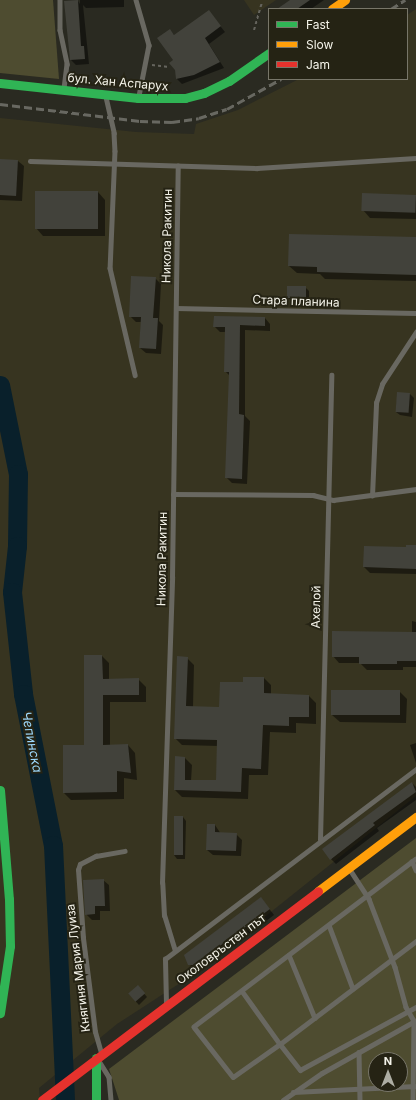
<!DOCTYPE html>
<html>
<head>
<meta charset="utf-8">
<style>
	body { margin:0 }
	#map { position:relative; width:416px; height:1100px; overflow:hidden; background:#2a2a21; font-family:Inter,sans-serif }
	div>[style] { position:absolute }
	[style*='--x'] { left:calc(var(--x)*1px); top:calc(var(--y)*1px); width:calc(var(--w)*1px); rotate:calc(var(--a)*1deg) }
	.built>* { inset:0; background:#373420 }
	.green>* { inset:0; background:#4e4c30 }
	.shadow>* { inset:0; background:#0007 }
	.river>* { height:19px; margin:-9.5px; padding:0 9.5px; transform-origin:9.5px; border-radius:9.5px; background:#09202b }
	.building>* { inset:0; background:#42423b; transform-origin:0 0 }
	.path>* { height:2px; margin-top:-1px; transform-origin:0; background:repeating-linear-gradient(90deg,#65645d 0 3px,transparent 0 6px) }
	.lane>* { height:4.5px; margin:-2.25px; padding:0 2.25px; transform-origin:2.25px; border-radius:2.25px; background:#696861 }
	.fast>* { height:9px; margin:-4.5px; padding:0 4.5px; transform-origin:4.5px; border-radius:4.5px; background:#30b455 }
	.slow>* { height:9px; margin:-4.5px; padding:0 4.5px; transform-origin:4.5px; border-radius:4.5px; background:#ff9f0a }
	.jam>* { height:9px; margin:-4.5px; padding:0 4.5px; transform-origin:4.5px; border-radius:4.5px; background:#e5322d }
	.rail>* { height:3px; margin-top:-1.5px; transform-origin:0; background:repeating-linear-gradient(90deg,#686861 0 8px,transparent 0 12px) }
	span { translate:-50% -50%; white-space:nowrap; text-align:center; line-height:1.15; -webkit-text-stroke:4px #252314; paint-order:stroke }
	.street-label { font-size:12px; color:#f4f3e9 }
	.water-label { font-size:13px; color:#9dd8fb; font-style:italic }
	.legend { position:absolute; left:268px; top:8px; width:140px; height:72px; box-sizing:border-box; background:#252314; border:1px solid #787669; margin:0; padding:5px 7px; list-style:none; font-size:12px; color:#f4f3e9 }
	.legend li { display:flex; align-items:center; gap:8px; height:20px }
	.legend b { width:20px; border:1px solid #787669 }
	.north { position:absolute; left:368px; top:1052px; width:40px; height:40px; box-sizing:border-box; background:#252314; border:1px solid #787669; border-radius:50%; rotate:0deg; font-size:11px; font-weight:700; line-height:16px; text-align:center; color:#f4f3e9 }
	.north::after { content:''; display:block; margin:auto; width:14px; height:18px; background:#adada3; clip-path:polygon(50% 0,100% 100%,50% 72%,0 100%) }
</style>
</head>
<body>
<div id="map">
	<div class="built">
		<i style="clip-path:polygon(244px 0,276px 0,254px 15px)"></i>
		<i style="clip-path:polygon(416px 9px,416px 796px,191px 976px,117px 1024px,39px 1088px,40px 1100px,0 1100px,0 118px,136px 132px,194px 134px,196px 124px,238px 110px,299px 79px,407px 79px,407px 15px)"></i>
	</div>
	<div class="green">
		<i style="clip-path:polygon(0 0,53px 0,59px 79px,0 73px)"></i>
		<i style="clip-path:polygon(evenodd,416px 838px,416px 1100px,119px 1100px,109px 1069px,416px 838px,376px 1060px,400px 1060px,400px 1084px,376px 1084px,376px 1060px)"></i>
	</div>
	<div class="shadow">
		<i style="clip-path:polygon(80px 0,124px 0,124px 7px,86px 8px,83px 5px,89px 64px,76px 65px,71px 60px,78px 1px,80px 4px)"></i>
		<i style="clip-path:polygon(292px 0,324px 0,311px 9px,278px 9px)"></i>
		<i style="clip-path:polygon(209px 12px,225px 32px,209px 44px,224px 68px,182px 84px,177px 79px,170px 30px,175px 36px)"></i>
		<i style="clip-path:polygon(0 160px,18px 161px,24px 166px,22px 201px,0 200px)"></i>
		<i style="clip-path:polygon(98px 192px,105px 200px,105px 236px,43px 236px,36px 228px)"></i>
		<i style="clip-path:polygon(416px 196px,416px 219px,370px 218px,363px 210px)"></i>
		<i style="clip-path:polygon(416px 238px,416px 281px,325px 279px,320px 274px,297px 273px,289px 266px)"></i>
		<i style="clip-path:polygon(155px 278px,161px 284px,159px 321px,163px 325px,161px 354px,146px 353px,140px 348px,141px 322px,136px 322px,130px 316px)"></i>
		<i style="clip-path:polygon(305px 287px,309px 291px,309px 302px,292px 301px,288px 298px)"></i>
		<i style="clip-path:polygon(265px 318px,270px 324px,270px 331px,245px 330px,245px 416px,250px 421px,247px 484px,232px 483px,226px 477px,230px 376px,225px 371px,226px 332px,220px 332px,214px 326px)"></i>
		<i style="clip-path:polygon(398px 393px,410px 394px,414px 398px,412px 417px,400px 415px,396px 412px)"></i>
		<i style="clip-path:polygon(416px 546px,416px 574px,370px 573px,364px 567px)"></i>
		<i style="clip-path:polygon(412px 621px,416px 622px,416px 667px,403px 667px,403px 670px,367px 670px,360px 663px,339px 663px,333px 656px,412px 633px)"></i>
		<i style="clip-path:polygon(85px 656px,102px 656px,109px 663px,109px 680px,138px 679px,146px 687px,146px 702px,110px 702px,110px 745px,128px 745px,135px 753px,137px 780px,124px 778px,124px 799px,71px 800px,64px 793px,85px 746px)"></i>
		<i style="clip-path:polygon(187px 658px,194px 665px,193px 707px,220px 708px,244px 683px,264px 678px,271px 685px,271px 695px,309px 696px,316px 703px,316px 724px,296px 723px,296px 733px,270px 732px,268px 775px,249px 775px,248px 799px,182px 797px,175px 790px,185px 758px,192px 765px,191px 781px,217px 782px,218px 746px,182px 745px,175px 738px)"></i>
		<i style="clip-path:polygon(399px 691px,407px 699px,406px 723px,340px 722px,332px 715px)"></i>
		<i style="clip-path:polygon(416px 743px,416px 763px,410px 745px)"></i>
		<i style="clip-path:polygon(412px 783px,416px 787px,416px 800px,377px 828px,379px 831px,336px 864px,331px 859px)"></i>
		<i style="clip-path:polygon(183px 817px,186px 821px,185px 859px,177px 859px,174px 855px)"></i>
		<i style="clip-path:polygon(208px 825px,215px 825px,221px 834px,236px 834px,242px 840px,241px 856px,213px 855px,207px 850px)"></i>
		<i style="clip-path:polygon(103px 880px,109px 885px,110px 911px,100px 911px,100px 920px,92px 920px,86px 914px)"></i>
		<i style="clip-path:polygon(261px 898px,274px 915px,200px 971px,195px 970px,189px 964px)"></i>
		<i style="clip-path:polygon(141px 990px,147px 997px,139px 1005px,129px 994px)"></i>
	</div>
	<div class="river">
		<i style="--x:0;--y:385;--w:91;--a:78.6"></i>
		<i style="--x:18;--y:474;--w:72;--a:90.8"></i>
		<i style="--x:17;--y:546;--w:46;--a:96.2"></i>
		<i style="--x:12;--y:592;--w:103;--a:83.8"></i>
		<i style="--x:23;--y:694;--w:154;--a:78.8"></i>
		<i style="--x:53;--y:845;--w:255;--a:87.3"></i>
	</div>
	<div class="building">
		<i style="clip-path:polygon(78px 0,81px 46px,84px 46px,85px 59px,70px 60px,64px 1px)"></i>
		<i style="clip-path:polygon(290px 0,310px 0,297px 9px,277px 9px)"></i>
		<i style="clip-path:polygon(209px 10px,221px 26px,205px 38px,220px 62px,194px 75px,176px 79px,175px 70px,169px 63px,173px 60px,157px 38px,170px 29px,174px 35px)"></i>
		<i style="left:0;top:159px;width:18px;height:36px;rotate:3deg"></i>
		<i style="left:35px;top:191px;width:63px;height:38px"></i>
		<i style="left:362px;top:193px;width:54px;height:18px;rotate:2deg"></i>
		<i style="clip-path:polygon(289px 234px,416px 237px,416px 275px,317px 272px,317px 267px,288px 266px)"></i>
		<i style="clip-path:polygon(131px 276px,156px 277px,153px 318px,158px 318px,156px 349px,139px 348px,141px 317px,129px 317px)"></i>
		<i style="left:287px;top:286px;width:19px;height:12px"></i>
		<i style="clip-path:polygon(214px 316px,265px 317px,265px 326px,240px 325px,239px 414px,244px 415px,242px 479px,225px 478px,229px 372px,224px 372px,225px 327px,213px 327px)"></i>
		<i style="left:397px;top:392px;width:13px;height:20px;rotate:4deg"></i>
		<i style="clip-path:polygon(406px 545px,416px 545px,416px 569px,363px 567px,364px 546px,406px 547px)"></i>
		<i style="clip-path:polygon(332px 631px,416px 632px,416px 661px,397px 661px,397px 664px,359px 664px,359px 657px,332px 657px)"></i>
		<i style="clip-path:polygon(84px 655px,102px 655px,103px 679px,139px 678px,139px 695px,103px 695px,103px 745px,128px 744px,131px 773px,117px 771px,117px 792px,63px 793px,63px 745px,84px 745px)"></i>
		<i style="clip-path:polygon(177px 656px,188px 657px,186px 706px,219px 707px,220px 682px,243px 682px,243px 677px,264px 677px,264px 693px,309px 695px,309px 717px,289px 717px,289px 726px,263px 725px,261px 769px,242px 768px,241px 792px,174px 790px,175px 756px,185px 757px,185px 780px,216px 780px,217px 740px,174px 739px)"></i>
		<i style="left:331px;top:690px;width:69px;height:25px"></i>
		<i style="clip-path:polygon(412px 782px,416px 792px,373px 823px,375px 825px,330px 860px,322px 849px)"></i>
		<i style="left:174px;top:816px;width:9px;height:39px"></i>
		<i style="clip-path:polygon(207px 824px,215px 824px,215px 832px,237px 833px,236px 851px,206px 850px)"></i>
		<i style="clip-path:polygon(104px 879px,105px 906px,95px 906px,95px 914px,85px 915px,83px 880px)"></i>
		<i style="clip-path:polygon(261px 897px,270px 909px,194px 965px,188px 965px,184px 955px)"></i>
		<i style="left:138px;top:985px;width:11px;height:13px;rotate:49deg"></i>
	</div>
	<div class="path">
		<i style="--x:254;--y:30;--w:29;--a:-74"></i>
		<i style="--x:152;--y:65;--w:17;--a:7"></i>
	</div>
	<div class="lane">
		<i style="--x:60;--y:0;--w:30;--a:90"></i>
		<i style="--x:60;--y:30;--w:35;--a:78"></i>
		<i style="--x:67;--y:64;--w:25;--a:97"></i>
		<i style="--x:136;--y:0;--w:47;--a:73.9"></i>
		<i style="--x:149;--y:45;--w:52;--a:101.1"></i>
		<i style="--x:106;--y:97;--w:37;--a:77"></i>
		<i style="--x:114;--y:133;--w:18;--a:87"></i>
		<i style="--x:115;--y:151;--w:117;--a:92.4"></i>
		<i style="--x:110;--y:268;--w:110;--a:76.8"></i>
		<i style="--x:30;--y:161;--w:227;--a:1.8"></i>
		<i style="--x:257;--y:168;--w:159;--a:-3.6"></i>
		<i style="--x:176;--y:308;--w:240;--a:1.2"></i>
		<i style="--x:173;--y:494;--w:140;--a:0.4"></i>
		<i style="--x:313;--y:495;--w:21;--a:14"></i>
		<i style="--x:333;--y:500;--w:84;--a:-7.5"></i>
		<i style="--x:372;--y:496;--w:93;--a:-87.5"></i>
		<i style="--x:376;--y:403;--w:20;--a:-72"></i>
		<i style="--x:382;--y:384;--w:62;--a:-56.8"></i>
		<i style="--x:320;--y:840;--w:465;--a:-88.6"></i>
		<i style="--x:416;--y:859;--w:278;--a:142.9"></i>
		<i style="--x:194;--y:1027;--w:63;--a:52"></i>
		<i style="--x:233;--y:1077;--w:57;--a:-35.1"></i>
		<i style="--x:280;--y:1044;--w:33;--a:52"></i>
		<i style="--x:300;--y:1070;--w:132;--a:-28.5"></i>
		<i style="--x:412;--y:861;--w:10;--a:66"></i>
		<i style="--x:349;--y:868;--w:37;--a:57"></i>
		<i style="--x:369;--y:899;--w:73;--a:69.1"></i>
		<i style="--x:395;--y:967;--w:41;--a:74.6"></i>
		<i style="--x:406;--y:1007;--w:16;--a:60"></i>
		<i style="--x:414;--y:1021;--w:79;--a:90.7"></i>
		<i style="--x:329;--y:925;--w:68;--a:69.4"></i>
		<i style="--x:175;--y:951;--w:37;--a:-107"></i>
		<i style="--x:164;--y:916;--w:33;--a:-93"></i>
		<i style="--x:162;--y:883;--w:306;--a:-88.1"></i>
		<i style="--x:172;--y:577;--w:411;--a:-89.2"></i>
		<i style="--x:289;--y:955;--w:68;--a:67.6"></i>
		<i style="--x:242;--y:991;--w:65;--a:54.4"></i>
		<i style="--x:280;--y:1044;--w:171;--a:-37.1"></i>
		<i style="--x:166;--y:1004;--w:45;--a:-91.3"></i>
		<i style="--x:165;--y:959;--w:315;--a:-37.1"></i>
		<i style="--x:359;--y:1052;--w:48;--a:88.8"></i>
		<i style="--x:101;--y:1053;--w:22;--a:-106"></i>
		<i style="--x:95;--y:1032;--w:95;--a:-97.3"></i>
		<i style="--x:83;--y:938;--w:68;--a:-94.2"></i>
		<i style="--x:78;--y:870;--w:6;--a:-72"></i>
		<i style="--x:80;--y:864;--w:18;--a:-27"></i>
		<i style="--x:96;--y:856;--w:29;--a:-10"></i>
		<i style="--x:99;--y:1061;--w:19;--a:58"></i>
		<i style="--x:109;--y:1077;--w:23;--a:85"></i>
		<i style="--x:293;--y:1092;--w:122;--a:-2.8"></i>
		<i style="--x:283;--y:1100;--w:47;--a:-34.7"></i>
		<i style="--x:322;--y:1073;--w:107;--a:-29.2"></i>
	</div>
	<div class="fast">
		<i style="--x:0;--y:83;--w:139;--a:6.2"></i>
		<i style="--x:138;--y:98;--w:47;--a:0"></i>
		<i style="--x:185;--y:98;--w:20;--a:-15"></i>
		<i style="--x:204;--y:93;--w:28;--a:-26"></i>
		<i style="--x:229;--y:81;--w:49;--a:-35"></i>
		<i style="--x:0;--y:790;--w:109;--a:85.3"></i>
		<i style="--x:9;--y:899;--w:47;--a:88.8"></i>
		<i style="--x:10;--y:946;--w:68;--a:98.5"></i>
		<i style="--x:96;--y:1058;--w:42;--a:90"></i>
	</div>
	<div class="slow">
		<i style="--x:332;--y:9;--w:16;--a:-35"></i>
		<i style="--x:318;--y:891;--w:123;--a:-37.1"></i>
	</div>
	<div class="jam">
		<i style="--x:42;--y:1100;--w:346;--a:-37.1"></i>
	</div>
	<div class="rail">
		<i style="--x:391;--y:9;--w:17;--a:-33"></i>
		<i style="--x:0;--y:104;--w:141;--a:6.9"></i>
		<i style="--x:140;--y:121;--w:32;--a:2"></i>
		<i style="--x:172;--y:122;--w:27;--a:-8"></i>
		<i style="--x:199;--y:118;--w:29;--a:-18"></i>
		<i style="--x:227;--y:109;--w:62;--a:-29.1"></i>
	</div>
	<div class="street-label">
		<span style="left:118px;top:82px;rotate:5deg">бул. Хан Аспарух</span>
		<span style="left:167px;top:236px;rotate:-89deg">Никола Ракитин</span>
		<span style="left:296px;top:301px;rotate:2deg">Стара планина</span>
		<span style="left:162px;top:559px;rotate:-89deg">Никола Ракитин</span>
		<span style="left:316px;top:607px;rotate:-89deg">Ахелой</span>
		<span style="left:221px;top:949px;rotate:-37deg">Околовръстен път</span>
		<span style="left:78px;top:968px;rotate:-97deg">Княгиня Мария Луиза</span>
	</div>
	<div class="water-label">
		<span style="left:32px;top:742px;rotate:79deg">Чепинска</span>
	</div>
	<ul class="legend">
	<li><b style="height:5px;background:#30b455"></b>Fast</li>
	<li><b style="height:5px;background:#ff9f0a"></b>Slow</li>
	<li><b style="height:5px;background:#e5322d"></b>Jam</li>
	</ul>
	<div class="north">N</div>
</div>
</body>
</html>
